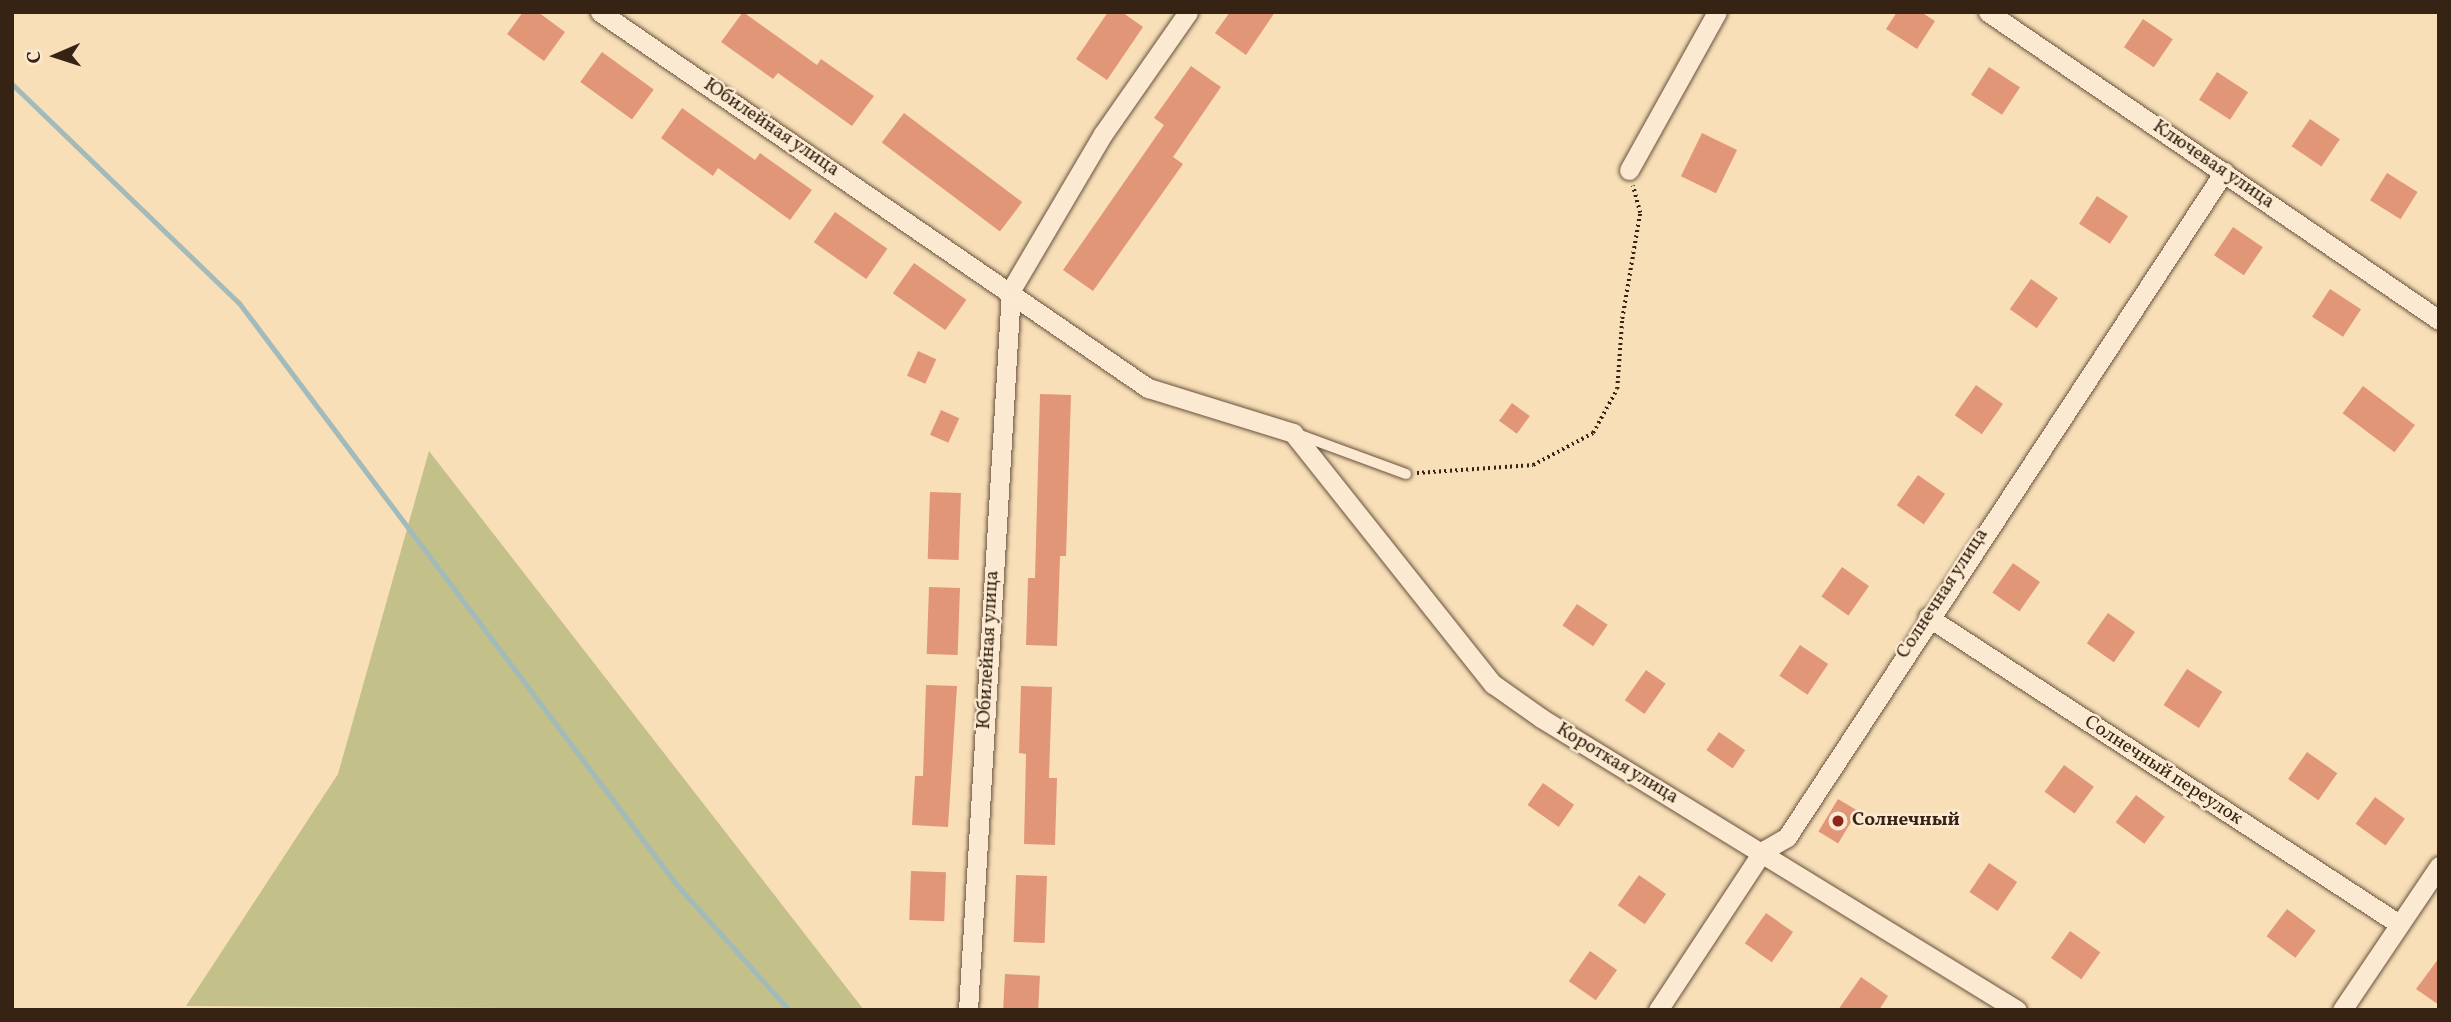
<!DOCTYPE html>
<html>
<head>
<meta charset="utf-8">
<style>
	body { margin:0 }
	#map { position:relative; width:2451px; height:1022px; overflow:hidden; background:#f9dfb8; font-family:Vollkorn,serif }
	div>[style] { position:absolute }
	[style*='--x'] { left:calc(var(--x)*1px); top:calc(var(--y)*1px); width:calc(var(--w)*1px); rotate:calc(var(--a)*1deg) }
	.green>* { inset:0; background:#c4c08a }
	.stream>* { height:5px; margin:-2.5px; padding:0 2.5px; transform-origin:2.5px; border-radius:2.5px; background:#a2bab9 }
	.building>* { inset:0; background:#e29678; transform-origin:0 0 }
	.path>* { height:3.5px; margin-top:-1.75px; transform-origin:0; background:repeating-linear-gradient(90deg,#362314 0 2px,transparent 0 5.5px) }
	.roads { filter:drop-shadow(0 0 2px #67523d) drop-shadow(0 0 2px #67523d) }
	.lane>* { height:10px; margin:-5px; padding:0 5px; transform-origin:5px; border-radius:5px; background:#fbead1 }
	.street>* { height:19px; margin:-9.5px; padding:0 9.5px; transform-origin:9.5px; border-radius:9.5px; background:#fbead1 }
	.dots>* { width:19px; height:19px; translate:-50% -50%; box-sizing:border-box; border:4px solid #fbead1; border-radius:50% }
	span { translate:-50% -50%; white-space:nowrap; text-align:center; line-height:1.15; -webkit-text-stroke:5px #fbead1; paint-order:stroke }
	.street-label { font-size:19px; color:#362314 }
	.poi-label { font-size:19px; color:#362314; font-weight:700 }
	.left { translate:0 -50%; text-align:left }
	.frame { position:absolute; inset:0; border:14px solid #362314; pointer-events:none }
	.north { position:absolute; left:21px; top:21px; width:70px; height:70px; -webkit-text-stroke:5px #fbead1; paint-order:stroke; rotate:267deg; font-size:19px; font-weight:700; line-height:28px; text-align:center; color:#362314 }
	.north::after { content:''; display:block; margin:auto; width:24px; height:32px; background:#362314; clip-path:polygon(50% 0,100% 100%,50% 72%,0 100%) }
</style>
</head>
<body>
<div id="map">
	<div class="green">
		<i style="clip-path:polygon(429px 451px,864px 1010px,186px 1006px,338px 774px)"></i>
	</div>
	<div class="stream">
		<i style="--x:12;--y:84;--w:315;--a:44"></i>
		<i style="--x:239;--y:303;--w:727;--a:53.05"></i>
		<i style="--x:676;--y:884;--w:169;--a:48.1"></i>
	</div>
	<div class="building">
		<i style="clip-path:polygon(523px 12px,538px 12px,565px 32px,544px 61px,507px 34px)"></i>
		<i style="clip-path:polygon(743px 12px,817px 65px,821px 59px,874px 96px,852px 126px,778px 73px,773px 79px,721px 42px)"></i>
		<i style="clip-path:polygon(1108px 12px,1122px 12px,1143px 27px,1107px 80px,1076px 59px)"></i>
		<i style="clip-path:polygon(1230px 12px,1275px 12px,1246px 55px,1215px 33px)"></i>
		<i style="clip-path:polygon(1897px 12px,1921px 12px,1935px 21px,1917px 49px,1886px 29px)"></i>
		<i style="left:2143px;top:19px;width:36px;height:34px;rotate:34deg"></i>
		<i style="left:602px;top:52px;width:64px;height:37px;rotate:36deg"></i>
		<i style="clip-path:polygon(1191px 66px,1221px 87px,1173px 157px,1183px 164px,1093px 291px,1063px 270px,1164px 125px,1154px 118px)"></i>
		<i style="left:1989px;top:67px;width:37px;height:33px;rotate:33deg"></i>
		<i style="left:2217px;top:72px;width:37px;height:33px;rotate:33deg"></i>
		<i style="clip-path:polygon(682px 108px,755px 160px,760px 153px,812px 190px,790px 220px,718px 168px,713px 176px,661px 138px)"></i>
		<i style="left:904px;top:113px;width:148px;height:37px;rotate:37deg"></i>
		<i style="left:2310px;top:119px;width:36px;height:33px;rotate:34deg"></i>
		<i style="left:1702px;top:133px;width:39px;height:48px;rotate:26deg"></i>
		<i style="left:2387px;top:173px;width:36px;height:32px;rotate:32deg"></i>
		<i style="left:2097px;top:196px;width:37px;height:33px;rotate:33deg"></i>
		<i style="left:835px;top:212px;width:64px;height:37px;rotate:35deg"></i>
		<i style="left:2233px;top:227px;width:36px;height:34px;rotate:34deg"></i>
		<i style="left:914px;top:263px;width:64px;height:37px;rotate:35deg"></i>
		<i style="left:2031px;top:279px;width:33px;height:37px;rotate:35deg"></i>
		<i style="left:2330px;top:289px;width:37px;height:33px;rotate:33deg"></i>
		<i style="left:918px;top:351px;width:20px;height:27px;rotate:24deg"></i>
		<i style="left:1976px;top:385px;width:33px;height:37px;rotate:35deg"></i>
		<i style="left:2363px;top:386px;width:65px;height:34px;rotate:37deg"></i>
		<i style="clip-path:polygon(1040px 394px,1071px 395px,1066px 556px,1060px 556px,1057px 646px,1026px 645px,1028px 578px,1035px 578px)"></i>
		<i style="left:1512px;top:403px;width:22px;height:22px;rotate:36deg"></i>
		<i style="left:941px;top:410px;width:20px;height:27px;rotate:24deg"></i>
		<i style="left:1918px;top:475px;width:33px;height:37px;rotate:35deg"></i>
		<i style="left:930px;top:492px;width:31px;height:67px;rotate:2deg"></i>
		<i style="left:2013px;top:563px;width:33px;height:36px;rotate:35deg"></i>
		<i style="left:1842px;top:567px;width:33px;height:36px;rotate:35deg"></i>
		<i style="left:929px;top:587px;width:31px;height:67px;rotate:2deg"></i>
		<i style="left:1577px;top:604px;width:37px;height:26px;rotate:34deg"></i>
		<i style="left:2108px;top:613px;width:33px;height:37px;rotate:35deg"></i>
		<i style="left:1800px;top:645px;width:34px;height:37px;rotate:34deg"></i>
		<i style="left:2187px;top:669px;width:42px;height:43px;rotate:33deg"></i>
		<i style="left:1646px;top:670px;width:24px;height:37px;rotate:35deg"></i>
		<i style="clip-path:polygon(926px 685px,957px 686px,948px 827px,912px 825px,915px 776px,923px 776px)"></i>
		<i style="clip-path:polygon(1021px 686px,1052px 687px,1049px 778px,1057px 778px,1055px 845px,1024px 844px,1026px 754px,1019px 753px)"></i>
		<i style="left:1719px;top:732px;width:32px;height:22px;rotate:35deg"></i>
		<i style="left:2307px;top:752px;width:37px;height:33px;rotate:35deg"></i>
		<i style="left:2064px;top:765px;width:37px;height:33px;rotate:36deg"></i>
		<i style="left:1543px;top:783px;width:38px;height:27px;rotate:35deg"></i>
		<i style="left:2136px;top:795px;width:36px;height:34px;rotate:37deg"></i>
		<i style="left:2375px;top:797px;width:37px;height:33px;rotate:36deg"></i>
		<i style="left:1838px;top:799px;width:23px;height:38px;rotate:31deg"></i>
		<i style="left:1989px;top:863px;width:34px;height:35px;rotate:34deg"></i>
		<i style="left:911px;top:871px;width:35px;height:49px;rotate:2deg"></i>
		<i style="left:1016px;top:875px;width:31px;height:67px;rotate:2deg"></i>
		<i style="left:1639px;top:875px;width:33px;height:37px;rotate:35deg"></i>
		<i style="left:2287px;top:909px;width:36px;height:34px;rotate:37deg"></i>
		<i style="left:1766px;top:913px;width:33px;height:37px;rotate:35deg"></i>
		<i style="left:2070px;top:931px;width:37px;height:33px;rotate:35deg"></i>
		<i style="left:1590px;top:951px;width:33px;height:37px;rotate:35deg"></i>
		<i style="clip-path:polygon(2439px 958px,2439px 1005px,2416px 989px)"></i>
		<i style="left:1005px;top:974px;width:35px;height:36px;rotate:3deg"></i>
		<i style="clip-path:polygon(1861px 977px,1888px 996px,1879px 1010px,1838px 1010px)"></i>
	</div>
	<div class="path">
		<i style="--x:1417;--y:473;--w:116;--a:-3.9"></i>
		<i style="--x:1533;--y:465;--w:68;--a:-28.1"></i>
		<i style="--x:1593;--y:433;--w:50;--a:-61.4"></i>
		<i style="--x:1617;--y:389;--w:70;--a:-85.9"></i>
		<i style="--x:1622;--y:319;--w:108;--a:-80.4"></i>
		<i style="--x:1640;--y:213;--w:28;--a:-105"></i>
	</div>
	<div class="roads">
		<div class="lane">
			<i style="--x:1300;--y:435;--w:113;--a:20.2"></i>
		</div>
		<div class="street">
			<i style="--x:600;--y:12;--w:665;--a:34.46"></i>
			<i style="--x:1148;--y:388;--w:152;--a:17.2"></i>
			<i style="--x:1293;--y:433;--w:321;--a:51.5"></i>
			<i style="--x:1493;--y:684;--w:59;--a:35.3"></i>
			<i style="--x:1541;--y:718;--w:558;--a:31.53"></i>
			<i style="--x:1988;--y:12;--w:546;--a:34.33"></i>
			<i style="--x:1629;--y:170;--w:181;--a:-60.9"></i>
			<i style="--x:1928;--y:617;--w:562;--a:33.1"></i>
			<i style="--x:968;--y:1010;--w:721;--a:-86.58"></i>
			<i style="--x:1011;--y:290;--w:181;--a:-59.5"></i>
			<i style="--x:1103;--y:134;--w:149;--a:-55.1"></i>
			<i style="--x:1658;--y:1010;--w:191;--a:-56.6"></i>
			<i style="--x:1763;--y:851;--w:28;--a:-30"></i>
			<i style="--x:1787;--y:837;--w:796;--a:-56.69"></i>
			<i style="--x:2342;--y:1010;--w:174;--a:-56"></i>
		</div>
	</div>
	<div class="dots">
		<i style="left:1838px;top:821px;background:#8f2418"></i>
	</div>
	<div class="street-label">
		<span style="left:771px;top:128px;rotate:34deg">Юбилейная улица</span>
		<span style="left:2213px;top:165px;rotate:34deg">Ключевая улица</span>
		<span style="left:1943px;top:594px;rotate:-57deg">Солнечная улица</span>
		<span style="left:989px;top:650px;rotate:-87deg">Юбилейная улица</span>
		<span style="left:1617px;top:764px;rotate:31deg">Короткая улица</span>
		<span style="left:2163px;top:771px;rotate:33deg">Солнечный переулок</span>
	</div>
	<div class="poi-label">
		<span class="left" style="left:1852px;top:821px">Солнечный</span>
	</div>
	<div class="frame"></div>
	<div class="north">С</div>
</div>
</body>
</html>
